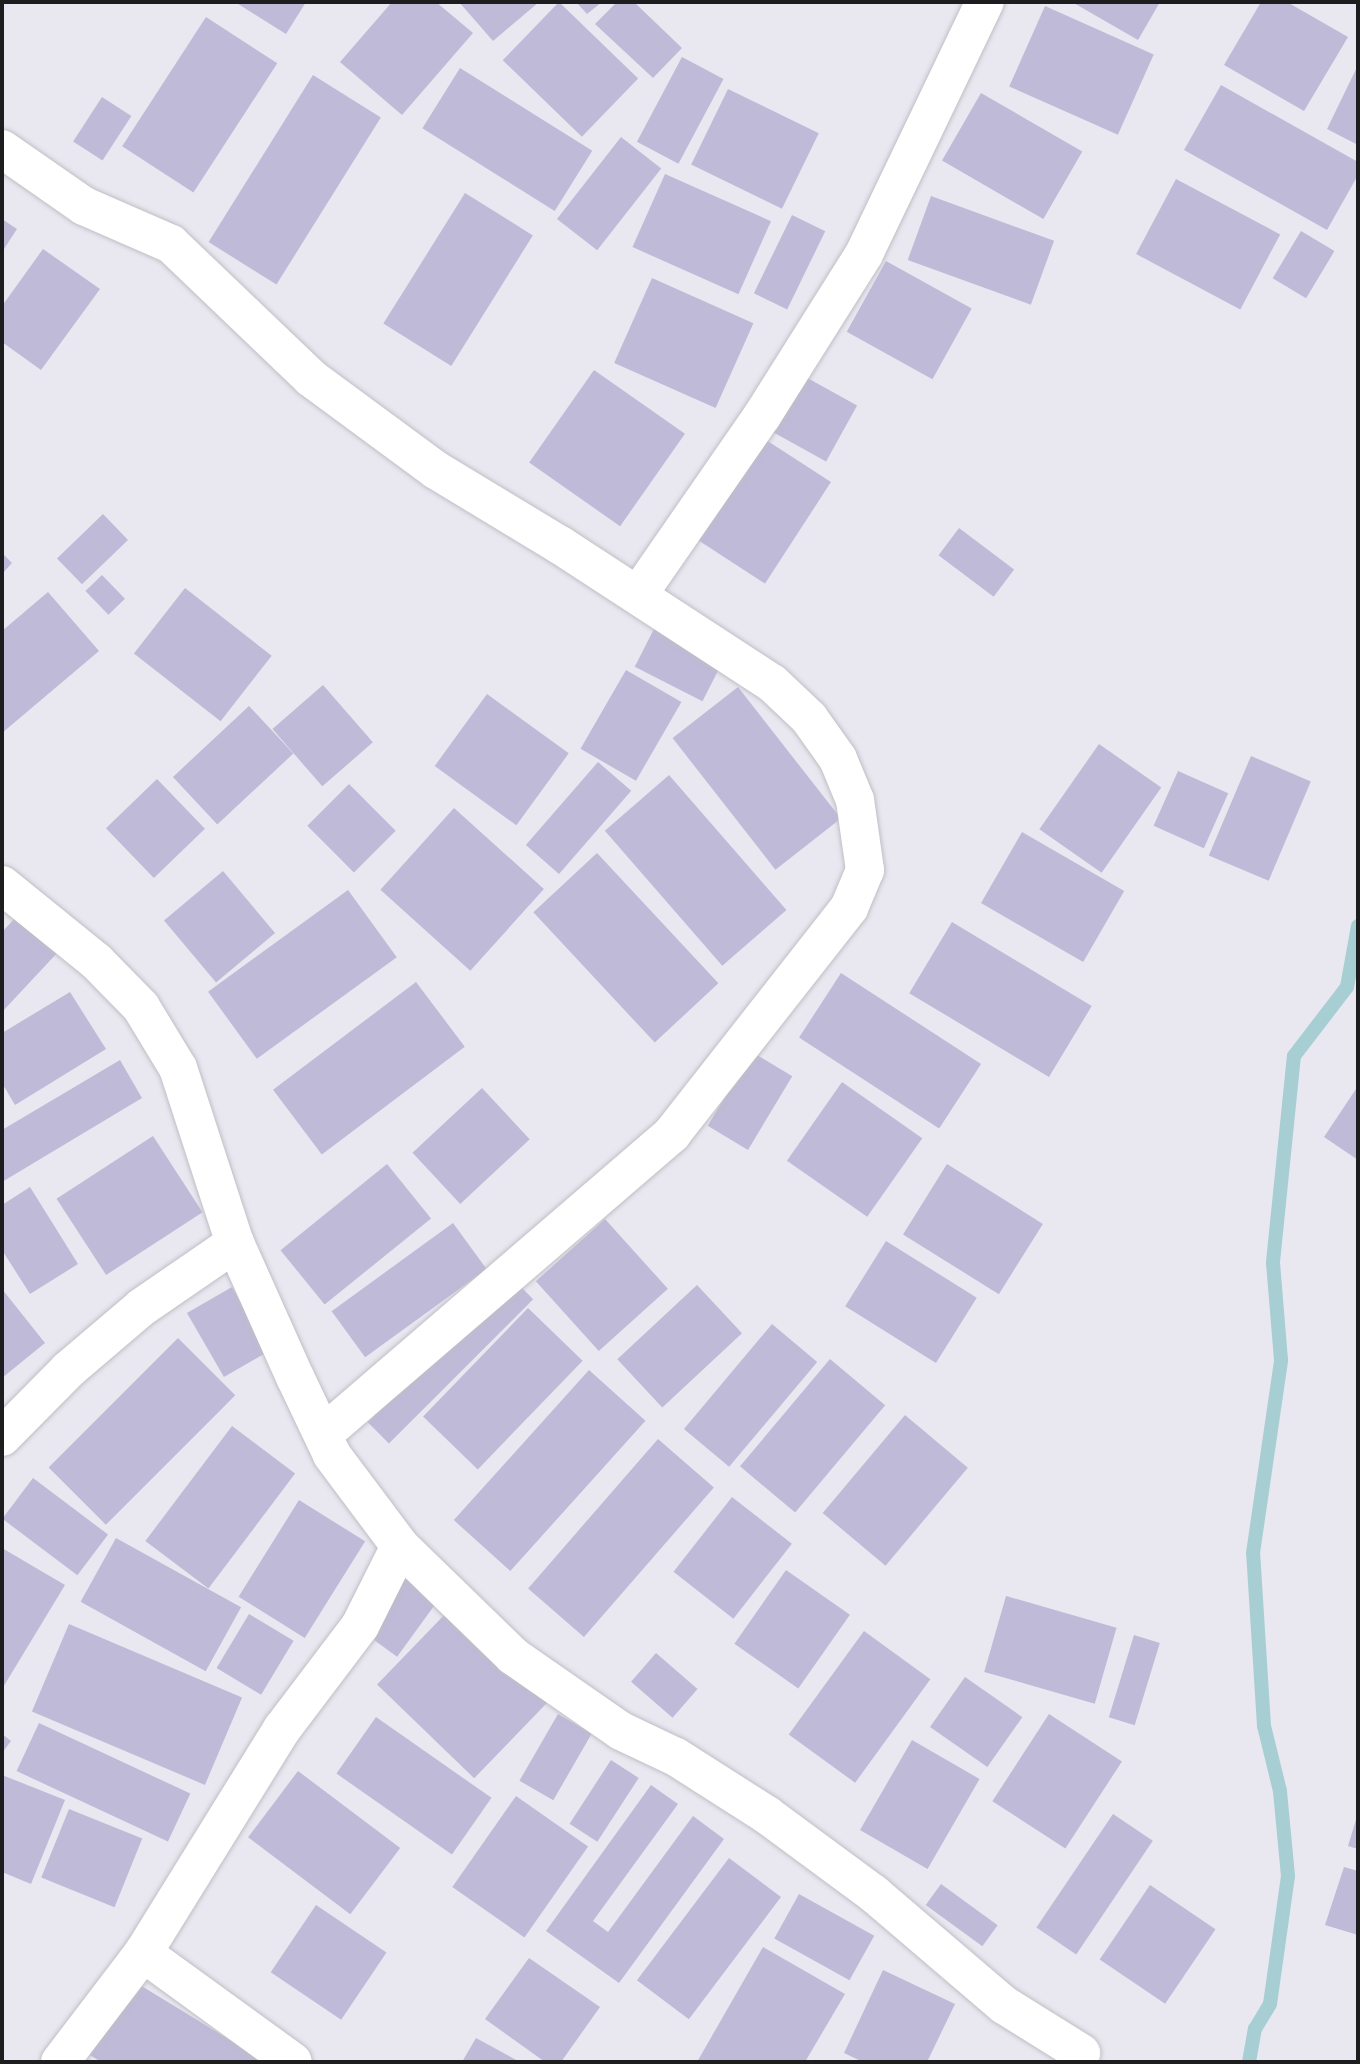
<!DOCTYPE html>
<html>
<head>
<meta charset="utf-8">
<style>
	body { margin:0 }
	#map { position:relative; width:1360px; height:2064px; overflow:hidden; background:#e9e8f0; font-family:"Exo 2",sans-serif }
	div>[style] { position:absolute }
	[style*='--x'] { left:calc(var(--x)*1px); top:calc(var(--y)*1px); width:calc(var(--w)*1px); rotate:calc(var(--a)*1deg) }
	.stream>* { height:14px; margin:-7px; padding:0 7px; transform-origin:7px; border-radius:7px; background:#a7ced3 }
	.building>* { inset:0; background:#bebad8; transform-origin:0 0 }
	.roads { filter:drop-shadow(0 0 2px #c0bec6) drop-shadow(0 0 2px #c0bec6) }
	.street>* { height:38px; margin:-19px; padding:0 19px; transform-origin:19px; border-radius:19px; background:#fff }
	span { translate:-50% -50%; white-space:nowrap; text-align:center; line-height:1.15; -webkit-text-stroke:5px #f7f5fd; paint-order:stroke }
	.frame { position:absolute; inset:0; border:4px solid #1d1c1f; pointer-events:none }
</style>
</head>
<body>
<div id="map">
	<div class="stream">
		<i style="--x:1249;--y:2062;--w:34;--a:-80"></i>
		<i style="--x:1255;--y:2029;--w:29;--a:-59"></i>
		<i style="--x:1270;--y:2004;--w:129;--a:-82"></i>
		<i style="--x:1288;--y:1876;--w:85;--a:-95.4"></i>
		<i style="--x:1280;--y:1791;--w:67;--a:-103.8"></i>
		<i style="--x:1264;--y:1726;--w:173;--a:-93.6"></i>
		<i style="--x:1253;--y:1553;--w:195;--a:-81.7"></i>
		<i style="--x:1281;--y:1360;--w:98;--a:-94.7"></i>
		<i style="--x:1273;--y:1262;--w:207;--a:-84.2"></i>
		<i style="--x:1294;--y:1056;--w:87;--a:-52.5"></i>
		<i style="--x:1347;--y:987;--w:62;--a:-79.8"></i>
	</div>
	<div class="building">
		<i style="clip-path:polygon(235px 2px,306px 2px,286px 34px)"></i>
		<i style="clip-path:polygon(392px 2px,436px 2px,473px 33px,402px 115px,340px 62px)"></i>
		<i style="clip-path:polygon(459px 2px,539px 2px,493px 41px)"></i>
		<i style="left:559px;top:2px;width:110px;height:81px;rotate:44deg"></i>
		<i style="clip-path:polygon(576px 2px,602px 2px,587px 14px)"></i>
		<i style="clip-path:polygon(617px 2px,634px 2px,682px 48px,653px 78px,595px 24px)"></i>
		<i style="clip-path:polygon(1072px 2px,1160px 2px,1138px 40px)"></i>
		<i style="clip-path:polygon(1261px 2px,1287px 2px,1348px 37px,1304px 111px,1224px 65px)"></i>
		<i style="left:1045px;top:6px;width:119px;height:88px;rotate:24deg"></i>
		<i style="left:206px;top:17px;width:85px;height:154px;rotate:33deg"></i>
		<i style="left:682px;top:57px;width:47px;height:96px;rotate:28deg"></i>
		<i style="clip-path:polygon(1358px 65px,1358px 145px,1327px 129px)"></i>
		<i style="left:460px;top:68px;width:156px;height:71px;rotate:32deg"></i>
		<i style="left:313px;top:75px;width:80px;height:197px;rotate:32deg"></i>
		<i style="clip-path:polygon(1221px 85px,1358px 162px,1358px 175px,1327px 230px,1184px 150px)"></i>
		<i style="left:728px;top:89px;width:101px;height:84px;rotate:26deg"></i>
		<i style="left:981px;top:93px;width:117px;height:78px;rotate:30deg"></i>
		<i style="left:102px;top:97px;width:35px;height:53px;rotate:33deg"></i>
		<i style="left:621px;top:137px;width:51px;height:104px;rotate:38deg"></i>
		<i style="left:665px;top:174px;width:116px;height:80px;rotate:24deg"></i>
		<i style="left:1176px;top:179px;width:118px;height:85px;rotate:28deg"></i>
		<i style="left:465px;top:193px;width:80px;height:154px;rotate:32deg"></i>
		<i style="left:931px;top:196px;width:131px;height:68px;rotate:20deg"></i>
		<i style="left:792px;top:215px;width:37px;height:87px;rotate:26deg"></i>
		<i style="clip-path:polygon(2px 219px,17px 229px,2px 252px)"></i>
		<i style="left:1301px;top:231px;width:39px;height:55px;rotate:31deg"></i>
		<i style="clip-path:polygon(43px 249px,100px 289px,41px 370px,2px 342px,2px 306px)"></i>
		<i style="left:886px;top:261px;width:98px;height:81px;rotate:29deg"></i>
		<i style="left:652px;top:278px;width:111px;height:93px;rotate:24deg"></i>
		<i style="left:594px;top:370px;width:111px;height:113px;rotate:35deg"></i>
		<i style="left:802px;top:375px;width:63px;height:64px;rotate:29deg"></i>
		<i style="left:763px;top:438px;width:81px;height:121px;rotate:33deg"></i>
		<i style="left:103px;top:514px;width:36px;height:64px;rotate:46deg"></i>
		<i style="left:959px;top:528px;width:69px;height:34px;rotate:37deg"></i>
		<i style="clip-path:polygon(2px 553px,12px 563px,2px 574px)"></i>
		<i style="left:102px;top:575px;width:33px;height:23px;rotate:46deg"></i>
		<i style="left:185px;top:588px;width:110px;height:83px;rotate:38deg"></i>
		<i style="clip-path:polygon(48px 592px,99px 651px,2px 733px,2px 631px)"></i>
		<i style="left:657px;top:623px;width:76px;height:49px;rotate:27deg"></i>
		<i style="left:626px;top:670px;width:64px;height:91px;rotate:30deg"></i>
		<i style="left:323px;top:685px;width:76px;height:67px;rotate:49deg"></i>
		<i style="left:738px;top:687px;width:167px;height:83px;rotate:52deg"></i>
		<i style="left:487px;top:694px;width:101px;height:89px;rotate:36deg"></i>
		<i style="left:249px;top:706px;width:65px;height:104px;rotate:47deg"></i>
		<i style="left:1099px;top:744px;width:76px;height:104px;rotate:35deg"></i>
		<i style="left:1251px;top:756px;width:65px;height:108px;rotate:23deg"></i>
		<i style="left:598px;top:762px;width:44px;height:110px;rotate:41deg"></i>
		<i style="left:1178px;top:771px;width:55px;height:60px;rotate:24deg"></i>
		<i style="left:669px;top:775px;width:179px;height:85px;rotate:49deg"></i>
		<i style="left:157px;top:779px;width:69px;height:71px;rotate:46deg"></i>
		<i style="left:349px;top:784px;width:66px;height:59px;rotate:45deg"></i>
		<i style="left:454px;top:808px;width:121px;height:110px;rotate:42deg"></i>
		<i style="left:1022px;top:832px;width:118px;height:82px;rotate:30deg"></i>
		<i style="left:597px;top:853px;width:178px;height:87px;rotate:47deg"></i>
		<i style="left:223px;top:871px;width:81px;height:77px;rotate:50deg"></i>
		<i style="left:348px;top:890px;width:83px;height:173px;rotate:54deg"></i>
		<i style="clip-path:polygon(19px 914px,59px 951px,2px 1012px,2px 932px)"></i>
		<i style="left:952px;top:922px;width:163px;height:83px;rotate:31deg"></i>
		<i style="left:841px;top:973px;width:167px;height:77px;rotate:33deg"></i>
		<i style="left:416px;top:982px;width:81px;height:179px;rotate:53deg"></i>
		<i style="clip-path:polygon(70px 992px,106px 1049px,15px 1105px,2px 1083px,2px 1033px)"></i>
		<i style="left:752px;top:1052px;width:47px;height:86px;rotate:31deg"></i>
		<i style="clip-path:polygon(120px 1060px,142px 1098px,2px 1182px,2px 1130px)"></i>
		<i style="left:842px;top:1082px;width:98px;height:96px;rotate:35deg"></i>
		<i style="clip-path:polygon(1358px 1086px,1358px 1160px,1324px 1137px)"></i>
		<i style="left:482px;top:1088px;width:70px;height:95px;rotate:47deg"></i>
		<i style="left:153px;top:1136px;width:91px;height:115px;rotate:57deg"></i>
		<i style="left:387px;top:1164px;width:70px;height:137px;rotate:51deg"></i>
		<i style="left:947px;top:1164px;width:113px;height:83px;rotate:32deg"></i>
		<i style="clip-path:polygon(30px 1187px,78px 1264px,30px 1294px,2px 1250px,2px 1205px)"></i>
		<i style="left:605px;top:1219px;width:94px;height:93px;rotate:48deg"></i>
		<i style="left:453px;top:1223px;width:57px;height:150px;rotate:54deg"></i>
		<i style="left:886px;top:1241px;width:107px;height:77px;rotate:32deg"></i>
		<i style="left:512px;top:1278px;width:30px;height:204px;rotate:45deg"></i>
		<i style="left:697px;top:1285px;width:66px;height:109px;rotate:47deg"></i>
		<i style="left:232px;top:1287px;width:74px;height:52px;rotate:60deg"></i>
		<i style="clip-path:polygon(2px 1289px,45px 1343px,2px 1378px)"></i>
		<i style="left:528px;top:1308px;width:76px;height:151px;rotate:44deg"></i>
		<i style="left:772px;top:1324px;width:59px;height:137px;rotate:40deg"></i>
		<i style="left:178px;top:1338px;width:81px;height:183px;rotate:45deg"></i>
		<i style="left:830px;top:1359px;width:72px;height:140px;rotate:40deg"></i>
		<i style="left:589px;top:1370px;width:76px;height:202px;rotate:42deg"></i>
		<i style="left:905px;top:1415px;width:82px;height:128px;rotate:40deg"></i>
		<i style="left:232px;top:1426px;width:79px;height:144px;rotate:37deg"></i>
		<i style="left:658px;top:1439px;width:74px;height:198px;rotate:41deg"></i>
		<i style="left:33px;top:1478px;width:94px;height:51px;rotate:37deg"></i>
		<i style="left:732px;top:1497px;width:76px;height:95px;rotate:38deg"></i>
		<i style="left:299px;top:1500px;width:78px;height:114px;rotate:32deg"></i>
		<i style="left:116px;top:1538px;width:143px;height:73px;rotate:29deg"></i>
		<i style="clip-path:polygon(2px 1548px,65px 1585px,2px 1689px)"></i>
		<i style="left:407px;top:1570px;width:43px;height:76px;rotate:36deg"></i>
		<i style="left:786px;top:1570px;width:78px;height:90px;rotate:35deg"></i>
		<i style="left:1006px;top:1596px;width:115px;height:79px;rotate:16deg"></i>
		<i style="left:450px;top:1609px;width:135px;height:105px;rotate:44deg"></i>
		<i style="left:249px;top:1614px;width:52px;height:63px;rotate:31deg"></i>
		<i style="left:69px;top:1624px;width:188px;height:95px;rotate:23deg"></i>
		<i style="left:864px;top:1631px;width:82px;height:128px;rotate:36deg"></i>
		<i style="left:1134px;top:1635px;width:27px;height:86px;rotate:17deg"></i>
		<i style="left:656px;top:1653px;width:55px;height:38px;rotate:41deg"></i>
		<i style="left:965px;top:1677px;width:70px;height:61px;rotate:35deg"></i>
		<i style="left:558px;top:1714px;width:39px;height:77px;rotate:30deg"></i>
		<i style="left:1049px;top:1714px;width:87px;height:104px;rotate:33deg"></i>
		<i style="left:376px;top:1717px;width:141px;height:69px;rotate:35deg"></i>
		<i style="left:39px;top:1723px;width:167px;height:53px;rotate:25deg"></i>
		<i style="clip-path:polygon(2px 1734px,11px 1741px,2px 1753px)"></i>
		<i style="left:912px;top:1740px;width:78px;height:104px;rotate:30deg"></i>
		<i style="left:611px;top:1760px;width:33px;height:76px;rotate:33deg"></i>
		<i style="left:298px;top:1771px;width:128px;height:83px;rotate:37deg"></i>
		<i style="clip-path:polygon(2px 1775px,65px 1800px,31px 1884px,2px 1872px)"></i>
		<i style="clip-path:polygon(651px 1785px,678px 1804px,593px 1921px,608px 1932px,693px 1816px,724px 1839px,619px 1983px,546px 1931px)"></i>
		<i style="left:516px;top:1796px;width:88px;height:111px;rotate:35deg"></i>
		<i style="left:69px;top:1809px;width:79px;height:74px;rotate:22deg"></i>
		<i style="clip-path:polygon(1358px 1813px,1358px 1849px,1348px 1846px)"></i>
		<i style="left:1113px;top:1814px;width:48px;height:137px;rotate:34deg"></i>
		<i style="left:729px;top:1858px;width:65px;height:153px;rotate:37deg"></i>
		<i style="clip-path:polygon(1344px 1867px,1358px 1871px,1358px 1935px,1325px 1925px)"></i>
		<i style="left:941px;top:1884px;width:70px;height:26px;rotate:36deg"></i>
		<i style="left:1150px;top:1885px;width:79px;height:90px;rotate:34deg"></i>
		<i style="left:799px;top:1894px;width:86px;height:51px;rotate:29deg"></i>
		<i style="left:316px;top:1905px;width:85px;height:81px;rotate:34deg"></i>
		<i style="clip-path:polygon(763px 1947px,845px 1994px,805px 2062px,697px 2062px)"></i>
		<i style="clip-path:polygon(529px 1958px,600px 2007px,561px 2062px,545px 2062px,485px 2019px)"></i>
		<i style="clip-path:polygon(883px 1970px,955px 2004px,927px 2062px,863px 2062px,844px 2053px)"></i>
		<i style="clip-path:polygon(135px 1982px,266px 2062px,101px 2062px,90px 2055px)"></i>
		<i style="clip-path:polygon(476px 2038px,520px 2062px,462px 2062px)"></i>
	</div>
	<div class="roads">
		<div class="street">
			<i style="--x:2;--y:149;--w:100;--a:34.8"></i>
			<i style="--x:84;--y:206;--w:95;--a:23.6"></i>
			<i style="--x:171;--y:244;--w:194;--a:43.7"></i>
			<i style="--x:311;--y:378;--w:155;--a:36.4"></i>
			<i style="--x:436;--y:470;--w:145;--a:31.2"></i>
			<i style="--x:560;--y:545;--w:253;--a:33.1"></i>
			<i style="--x:772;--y:683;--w:51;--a:43.4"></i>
			<i style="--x:809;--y:718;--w:50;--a:54.7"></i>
			<i style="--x:838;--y:759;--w:44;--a:67.5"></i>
			<i style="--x:855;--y:800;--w:71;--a:81.9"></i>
			<i style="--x:865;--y:870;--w:41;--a:112.8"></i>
			<i style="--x:849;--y:908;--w:287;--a:128.1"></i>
			<i style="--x:672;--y:1134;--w:460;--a:139.3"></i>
			<i style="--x:638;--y:595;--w:218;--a:-55.3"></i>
			<i style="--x:762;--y:416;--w:191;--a:-57.8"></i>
			<i style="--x:864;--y:254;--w:280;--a:-64.4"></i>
			<i style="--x:2;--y:885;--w:122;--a:39"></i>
			<i style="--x:97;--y:962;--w:63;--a:45.6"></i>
			<i style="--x:141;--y:1007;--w:71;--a:58.8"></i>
			<i style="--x:178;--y:1068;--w:184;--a:72"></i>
			<i style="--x:235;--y:1243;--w:147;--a:65.9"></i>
			<i style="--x:295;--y:1377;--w:86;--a:64.6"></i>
			<i style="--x:332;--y:1455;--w:114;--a:53.2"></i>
			<i style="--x:400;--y:1546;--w:158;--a:44.2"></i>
			<i style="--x:513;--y:1656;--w:131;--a:34.8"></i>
			<i style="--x:621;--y:1731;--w:61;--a:25.3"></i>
			<i style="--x:676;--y:1757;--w:108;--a:32.5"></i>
			<i style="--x:767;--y:1815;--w:133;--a:36.4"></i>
			<i style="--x:874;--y:1894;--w:171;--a:40.5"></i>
			<i style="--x:1004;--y:2005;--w:91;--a:31.9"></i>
			<i style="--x:2;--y:1437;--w:94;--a:-45.4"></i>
			<i style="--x:68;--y:1370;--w:97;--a:-40.4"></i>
			<i style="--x:142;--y:1307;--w:113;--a:-34.5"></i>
			<i style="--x:143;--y:1953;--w:185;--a:36"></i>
			<i style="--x:60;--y:2062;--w:137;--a:-52.7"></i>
			<i style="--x:143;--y:1953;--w:264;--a:-58.2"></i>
			<i style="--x:282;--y:1729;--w:129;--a:-52.9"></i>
			<i style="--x:360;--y:1626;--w:89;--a:-63.4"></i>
		</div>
	</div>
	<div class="frame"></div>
</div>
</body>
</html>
